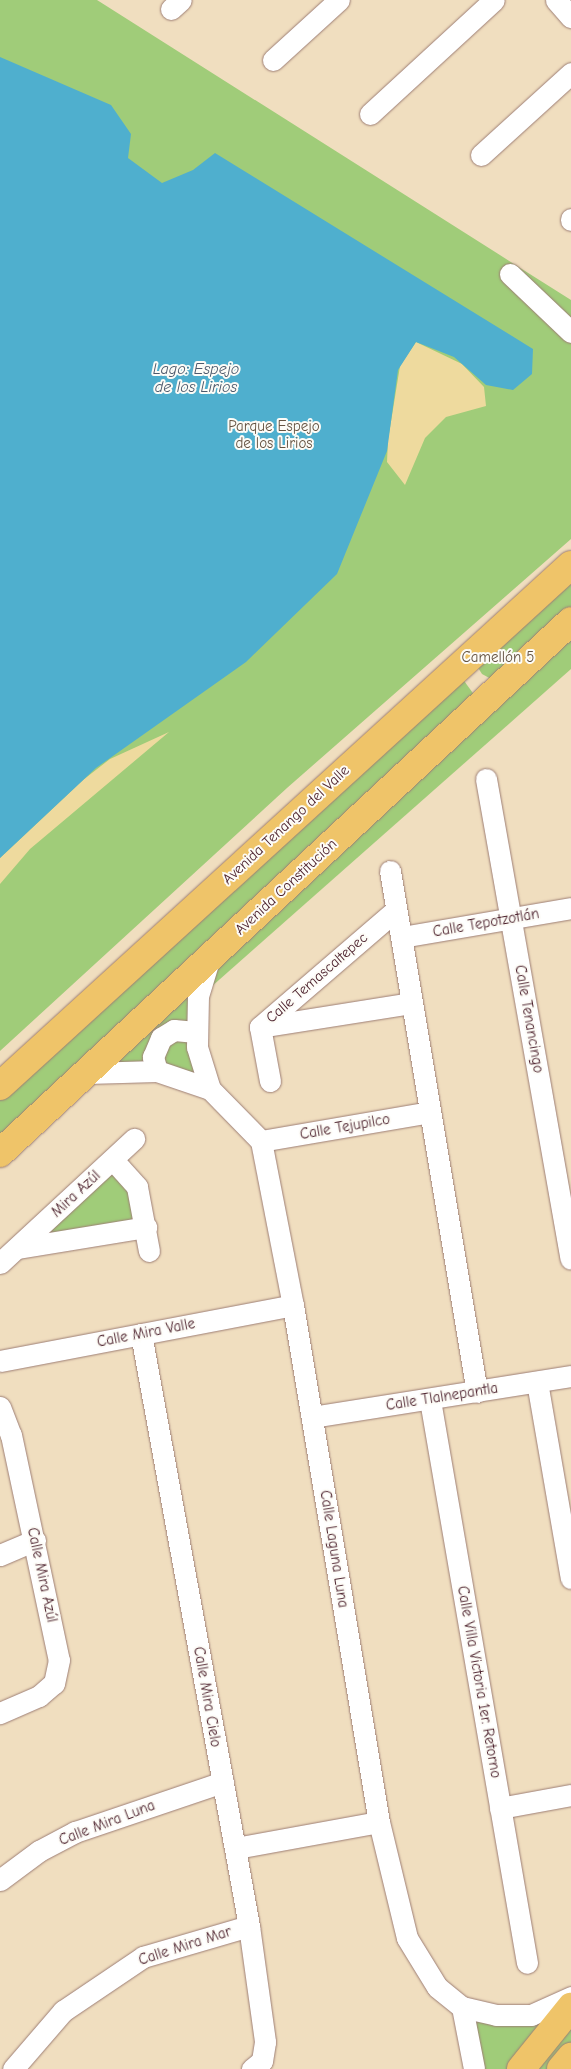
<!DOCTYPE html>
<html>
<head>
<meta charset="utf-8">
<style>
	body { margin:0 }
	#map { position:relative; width:571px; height:2069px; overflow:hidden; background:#f0debf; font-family:"Comic Neue",sans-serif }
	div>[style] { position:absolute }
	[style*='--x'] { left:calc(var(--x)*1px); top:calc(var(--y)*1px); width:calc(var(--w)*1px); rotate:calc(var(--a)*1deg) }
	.green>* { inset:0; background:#a0cc79 }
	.sand>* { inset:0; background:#eeda9e }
	.water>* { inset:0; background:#4fafce }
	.roads { filter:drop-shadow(0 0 1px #9d7e75) drop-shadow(0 0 1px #9d7e75) }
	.minor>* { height:21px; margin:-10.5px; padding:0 10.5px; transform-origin:10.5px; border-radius:10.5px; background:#fff }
	.major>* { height:28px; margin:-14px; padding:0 14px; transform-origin:14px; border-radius:14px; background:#efc469 }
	span { translate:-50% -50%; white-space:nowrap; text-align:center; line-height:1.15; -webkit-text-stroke:4px #fdfcf7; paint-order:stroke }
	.park-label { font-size:15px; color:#645342 }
	.street-label { font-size:15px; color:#4a1f2b }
	.water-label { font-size:16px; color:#4c596c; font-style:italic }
</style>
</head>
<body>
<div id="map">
	<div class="green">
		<i style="clip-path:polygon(0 0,97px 0,571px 300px,571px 539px,287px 788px,0 1051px)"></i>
		<i style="clip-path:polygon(571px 568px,571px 619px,493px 680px,482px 674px,475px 663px)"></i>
		<i style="clip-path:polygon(571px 627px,571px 669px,202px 995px,206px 977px)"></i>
		<i style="clip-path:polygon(462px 678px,475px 696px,0 1151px,0 1088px)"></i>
		<i style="clip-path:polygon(200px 974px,189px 1025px,181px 1026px,151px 1067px,99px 1067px)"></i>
		<i style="clip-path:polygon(184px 1033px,201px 1079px,161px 1068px,161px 1046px)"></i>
		<i style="clip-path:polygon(113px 1164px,134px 1188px,142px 1223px,28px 1242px)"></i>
		<i style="clip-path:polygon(571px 2014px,571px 2053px,556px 2069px,527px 2069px)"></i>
		<i style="clip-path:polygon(473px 2017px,553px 2018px,519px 2069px,478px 2069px)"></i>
	</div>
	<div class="sand">
		<i style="clip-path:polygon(416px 342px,462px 364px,484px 387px,486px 406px,446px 417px,425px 438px,405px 485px,387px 462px,388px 440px,400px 366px)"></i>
		<i style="clip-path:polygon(169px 732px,30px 849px,0 884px,0 858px,83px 780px,110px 759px)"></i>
	</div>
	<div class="water">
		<i style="clip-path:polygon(0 57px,111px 105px,131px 134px,128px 158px,162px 183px,193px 170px,215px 153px,533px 349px,532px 374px,513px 390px,486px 385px,454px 357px,416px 342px,398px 370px,387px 451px,337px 574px,246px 662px,96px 768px,0 858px)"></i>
	</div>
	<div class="roads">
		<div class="minor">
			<i style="--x:556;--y:0;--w:23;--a:49"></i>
			<i style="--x:171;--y:9;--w:13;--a:-42"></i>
			<i style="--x:273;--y:60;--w:89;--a:-42.3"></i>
			<i style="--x:370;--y:114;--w:168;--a:-42.6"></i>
			<i style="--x:481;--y:155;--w:122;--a:-42.3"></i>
			<i style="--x:571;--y:220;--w:1;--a:-90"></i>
			<i style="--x:510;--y:274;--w:84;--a:43.6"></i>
			<i style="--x:486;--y:779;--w:487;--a:80"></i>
			<i style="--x:390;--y:871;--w:528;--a:80.52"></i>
			<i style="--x:402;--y:937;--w:171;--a:-9.7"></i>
			<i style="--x:209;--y:960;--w:37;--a:107"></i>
			<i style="--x:198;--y:995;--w:52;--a:91.1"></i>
			<i style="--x:197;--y:1047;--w:44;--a:72.8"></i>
			<i style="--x:210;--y:1089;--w:73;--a:45.6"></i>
			<i style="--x:261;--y:1141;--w:167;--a:79"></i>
			<i style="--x:293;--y:1305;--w:524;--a:80.56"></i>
			<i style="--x:379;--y:1822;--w:119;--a:76.4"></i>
			<i style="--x:407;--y:1938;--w:57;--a:58.5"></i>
			<i style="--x:437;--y:1987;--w:32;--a:39"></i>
			<i style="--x:462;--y:2007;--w:35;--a:13"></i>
			<i style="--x:496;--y:2015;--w:35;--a:0"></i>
			<i style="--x:531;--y:2015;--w:44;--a:-24.2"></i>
			<i style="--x:260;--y:1027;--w:179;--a:-40.7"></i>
			<i style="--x:260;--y:1027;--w:154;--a:-9"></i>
			<i style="--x:260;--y:1027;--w:55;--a:79.5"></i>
			<i style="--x:157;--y:1071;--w:15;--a:-106"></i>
			<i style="--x:153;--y:1057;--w:21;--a:-67"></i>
			<i style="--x:161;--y:1038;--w:15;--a:-32"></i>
			<i style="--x:174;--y:1030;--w:22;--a:5"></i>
			<i style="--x:87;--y:1073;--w:70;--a:-1.6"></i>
			<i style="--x:157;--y:1071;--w:56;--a:18.8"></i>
			<i style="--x:261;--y:1141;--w:171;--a:-9.7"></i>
			<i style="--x:113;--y:1160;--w:36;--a:48"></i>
			<i style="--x:137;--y:1187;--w:65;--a:79.4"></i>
			<i style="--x:18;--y:1248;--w:130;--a:-9.3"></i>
			<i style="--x:0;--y:1263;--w:183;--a:-42.8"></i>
			<i style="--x:141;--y:1334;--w:602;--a:79.66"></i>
			<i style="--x:249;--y:1926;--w:117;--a:82.1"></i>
			<i style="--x:265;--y:2042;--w:19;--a:99"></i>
			<i style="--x:262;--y:2061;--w:13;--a:141"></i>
			<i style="--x:0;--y:1361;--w:298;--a:-10.8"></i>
			<i style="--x:537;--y:1382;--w:199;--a:80.2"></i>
			<i style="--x:430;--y:1400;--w:571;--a:80.22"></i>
			<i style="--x:0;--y:1407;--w:30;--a:69"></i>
			<i style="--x:11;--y:1435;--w:230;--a:78"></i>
			<i style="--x:59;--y:1660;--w:24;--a:102"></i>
			<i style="--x:54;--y:1683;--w:20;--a:139"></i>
			<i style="--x:39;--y:1696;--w:43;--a:156.4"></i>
			<i style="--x:312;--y:1417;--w:262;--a:-9"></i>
			<i style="--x:0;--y:1555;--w:38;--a:-23"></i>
			<i style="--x:500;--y:1808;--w:72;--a:-10.4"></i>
			<i style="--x:236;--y:1848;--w:145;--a:-10.3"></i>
			<i style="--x:0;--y:1880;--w:49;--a:-36.6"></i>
			<i style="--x:39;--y:1851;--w:41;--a:-27.8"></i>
			<i style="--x:75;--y:1832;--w:156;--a:-18.7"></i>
			<i style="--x:462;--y:2007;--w:63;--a:79"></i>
			<i style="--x:13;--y:2069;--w:77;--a:-49.2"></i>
			<i style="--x:63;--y:2011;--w:97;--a:-34"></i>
			<i style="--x:143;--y:1957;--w:110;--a:-16.3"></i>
		</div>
		<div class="major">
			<i style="--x:0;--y:1086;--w:773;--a:-42.38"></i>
			<i style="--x:0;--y:1153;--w:780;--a:-42.97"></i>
			<i style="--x:521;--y:2069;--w:80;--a:-51.1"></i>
			<i style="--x:561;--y:2069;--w:16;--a:-50"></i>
		</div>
	</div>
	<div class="park-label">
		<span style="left:274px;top:435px">Parque Espejo<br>de los Lirios</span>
		<span style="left:498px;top:658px">Camellón 5</span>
	</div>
	<div class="street-label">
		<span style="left:286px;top:825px;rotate:-43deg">Avenida Tenango del Valle</span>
		<span style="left:286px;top:887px;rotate:-43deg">Avenida Constitución</span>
		<span style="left:486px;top:923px;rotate:-10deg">Calle Tepotzotlán</span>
		<span style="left:317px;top:978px;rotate:-41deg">Calle Temascaltepec</span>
		<span style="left:529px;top:1019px;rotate:80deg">Calle Tenancingo</span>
		<span style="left:345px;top:1127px;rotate:-10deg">Calle Tejupilco</span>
		<span style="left:76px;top:1194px;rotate:-43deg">Mira Azúl</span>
		<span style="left:146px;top:1333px;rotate:-11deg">Calle Mira Valle</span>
		<span style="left:442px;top:1397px;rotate:-9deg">Calle Tlalnepantla</span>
		<span style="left:334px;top:1549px;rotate:81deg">Calle Laguna Luna</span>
		<span style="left:42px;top:1575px;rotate:78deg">Calle Mira Azúl</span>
		<span style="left:479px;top:1682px;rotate:80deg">Calle Villa Victoria 1er. Retorno</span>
		<span style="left:207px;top:1697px;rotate:80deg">Calle Mira Cielo</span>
		<span style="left:107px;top:1823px;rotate:-21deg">Calle Mira Luna</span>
		<span style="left:185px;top:1946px;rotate:-18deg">Calle Mira Mar</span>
	</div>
	<div class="water-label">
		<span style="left:196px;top:378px">Lago: Espejo<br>de los Lirios</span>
	</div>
</div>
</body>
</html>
